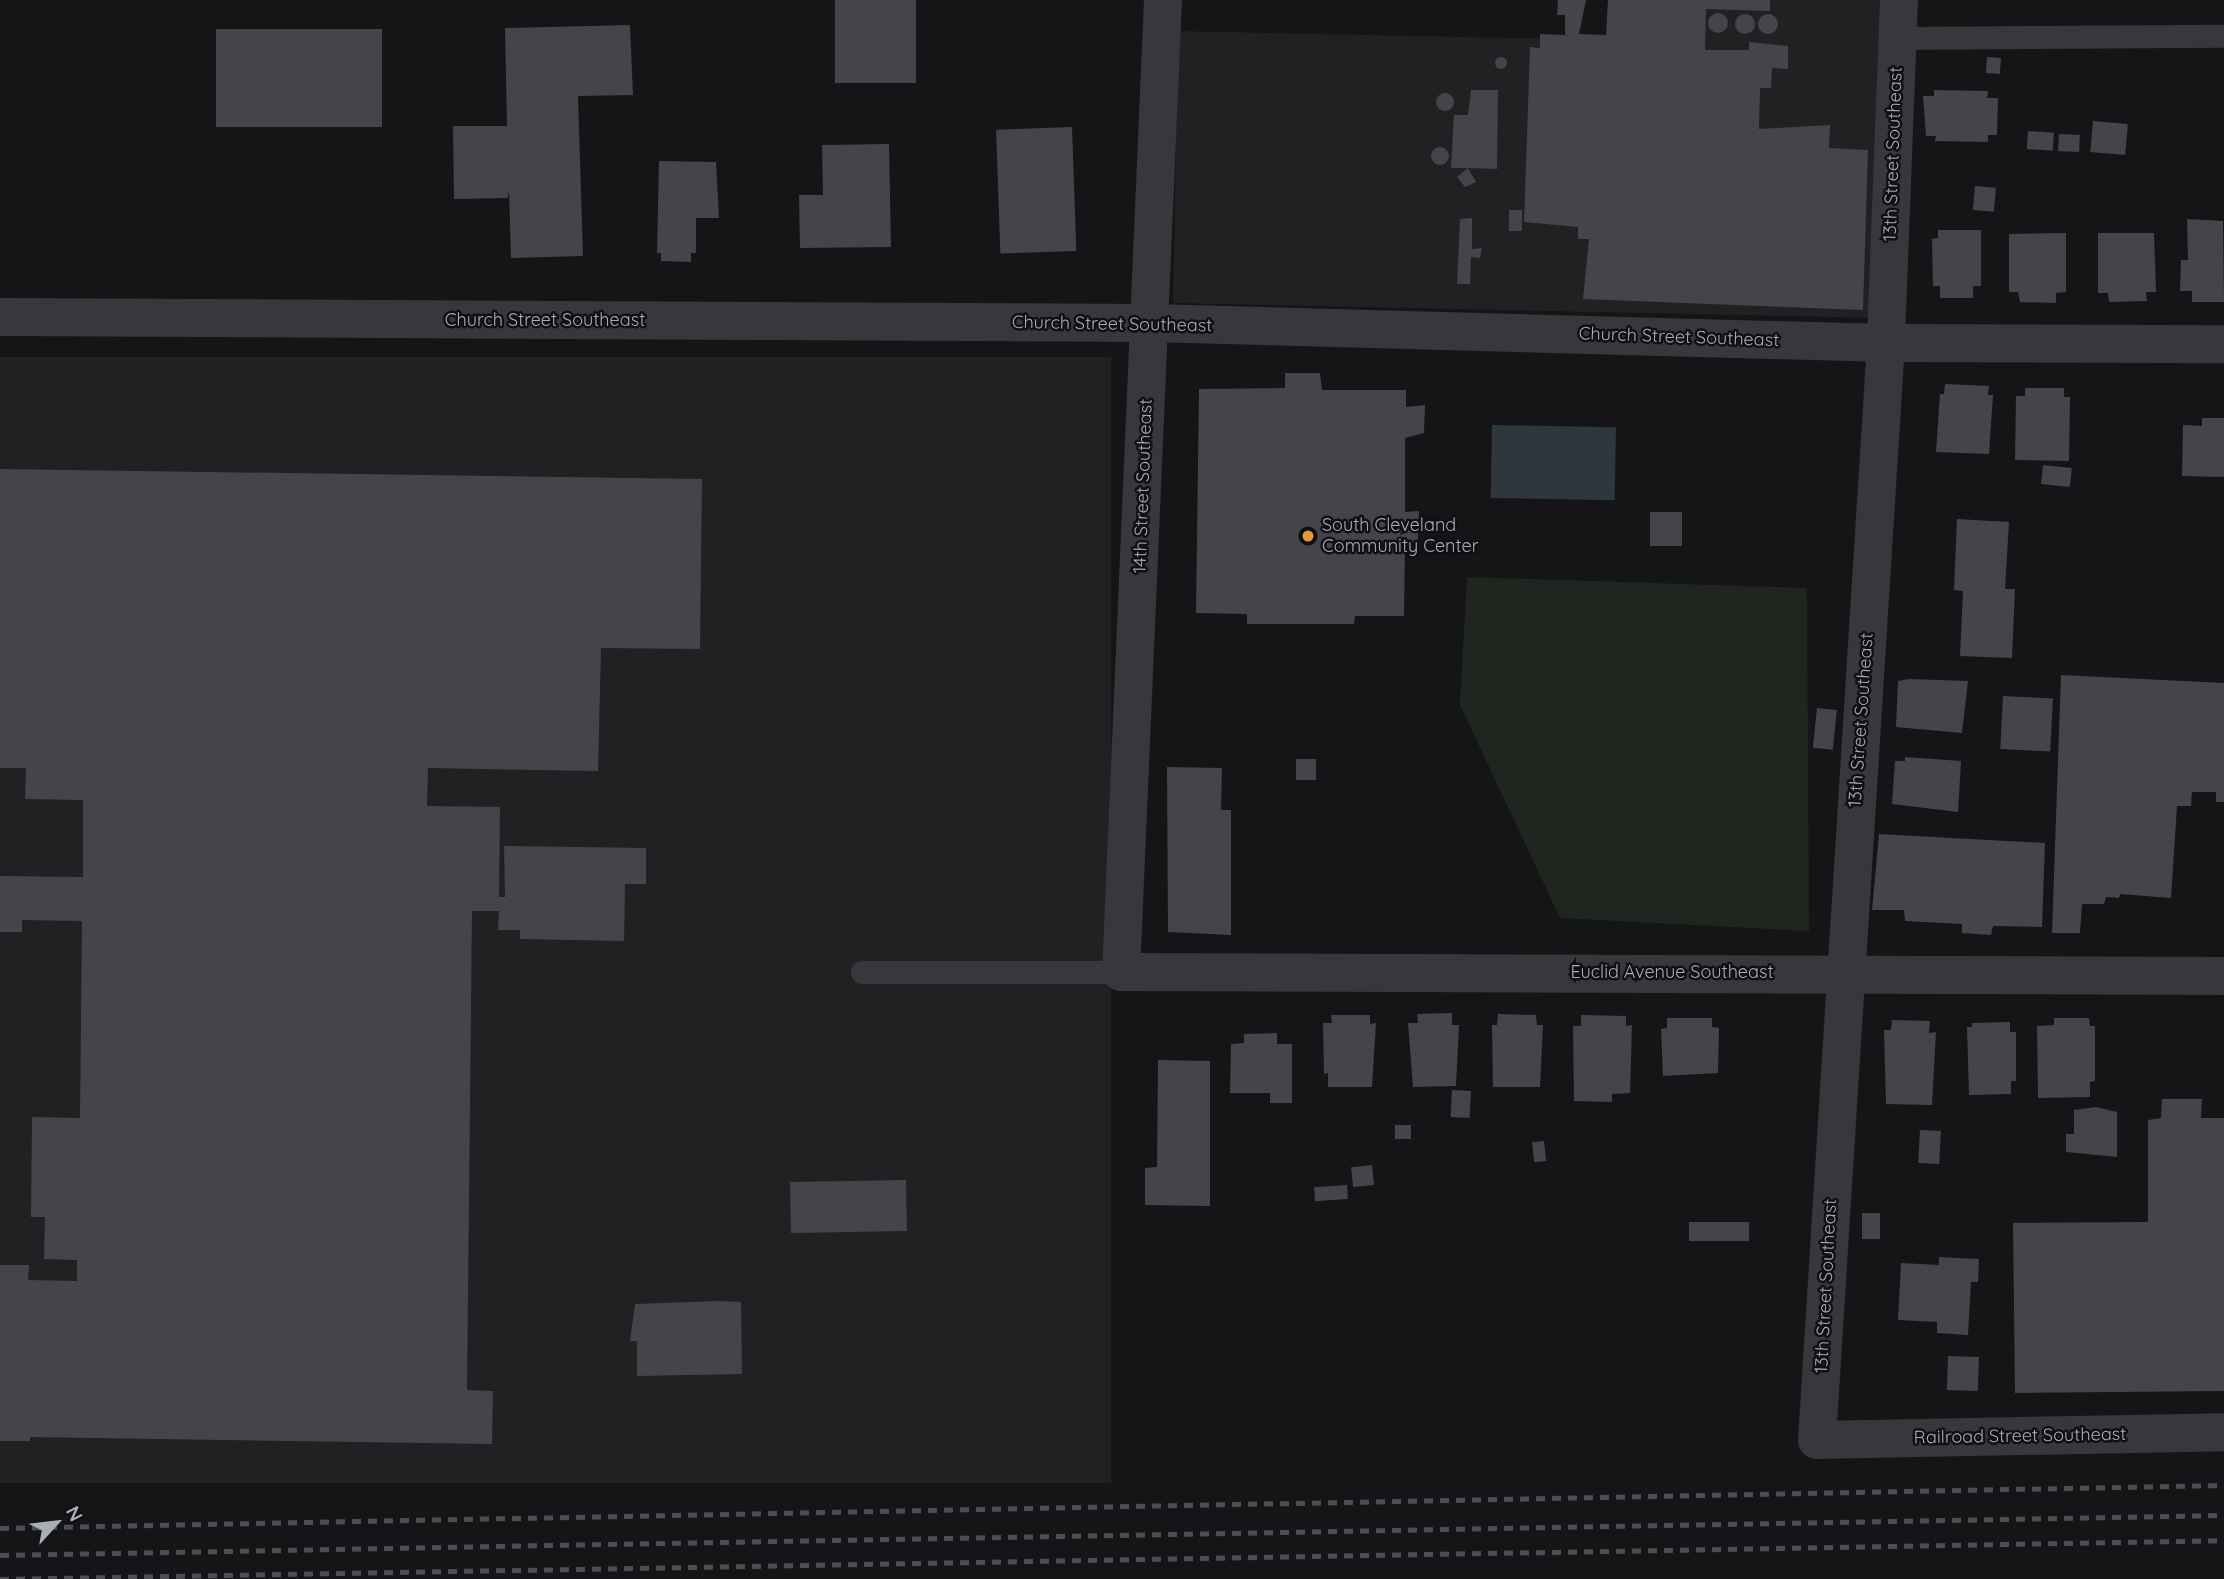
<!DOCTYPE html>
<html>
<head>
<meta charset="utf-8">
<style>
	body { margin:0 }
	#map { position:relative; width:2224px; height:1579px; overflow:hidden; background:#151517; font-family:Quicksand,sans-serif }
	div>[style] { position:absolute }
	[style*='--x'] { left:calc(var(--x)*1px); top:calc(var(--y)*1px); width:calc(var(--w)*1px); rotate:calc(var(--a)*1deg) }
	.built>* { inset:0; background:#212124; transform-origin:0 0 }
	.green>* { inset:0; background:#1f2620 }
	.water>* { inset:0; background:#2e373c; transform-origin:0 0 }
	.building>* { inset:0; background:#44454a; transform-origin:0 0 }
	.round { border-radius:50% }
	.lane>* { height:23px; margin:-11.5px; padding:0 11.5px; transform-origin:11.5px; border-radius:11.5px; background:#36383b }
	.street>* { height:38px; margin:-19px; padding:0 19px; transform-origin:19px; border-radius:19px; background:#36383b }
	.rail>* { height:5px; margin-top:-2.5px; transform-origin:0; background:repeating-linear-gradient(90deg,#4b4e52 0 9px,transparent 0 16px) }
	.dots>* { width:19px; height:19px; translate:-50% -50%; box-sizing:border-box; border:4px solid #101012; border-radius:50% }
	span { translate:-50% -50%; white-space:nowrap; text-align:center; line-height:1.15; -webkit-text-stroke:5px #101012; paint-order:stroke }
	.street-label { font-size:18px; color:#a8aeb6 }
	.poi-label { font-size:18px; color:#a8aeb6 }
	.left { translate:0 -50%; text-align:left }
	.north { position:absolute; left:21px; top:1488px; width:70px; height:70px; -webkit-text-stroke:5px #101012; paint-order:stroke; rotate:63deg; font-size:19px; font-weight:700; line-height:28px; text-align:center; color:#a8aeb6 }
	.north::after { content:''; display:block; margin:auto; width:24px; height:32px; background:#a8aeb6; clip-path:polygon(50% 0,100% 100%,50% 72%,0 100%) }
</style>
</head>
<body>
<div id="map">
	<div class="built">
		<i style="clip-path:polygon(1616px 0,1887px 0,1881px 318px,1173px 303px,1178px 31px,1615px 40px)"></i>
		<i style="left:0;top:357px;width:1111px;height:1126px"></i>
	</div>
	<div class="green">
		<i style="clip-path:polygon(1467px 577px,1807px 588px,1809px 931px,1560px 918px,1460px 705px)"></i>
	</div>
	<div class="water">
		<i style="left:1492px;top:425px;width:124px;height:73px;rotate:1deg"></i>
	</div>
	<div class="building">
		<i style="left:835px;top:0;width:81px;height:83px"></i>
		<i style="clip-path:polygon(1558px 0,1586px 0,1579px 34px,1606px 35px,1608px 0,1770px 0,1770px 11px,1706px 9px,1705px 50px,1749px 50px,1749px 42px,1788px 46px,1788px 69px,1772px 68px,1771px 88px,1760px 88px,1759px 129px,1830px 125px,1829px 148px,1868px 150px,1863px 310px,1583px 299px,1589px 239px,1578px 239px,1578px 227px,1524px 222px,1530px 47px,1540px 48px,1540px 34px,1565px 35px,1565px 15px,1557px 15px)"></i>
		<i class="round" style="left:1708px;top:13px;width:20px;height:20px"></i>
		<i class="round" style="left:1735px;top:14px;width:20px;height:20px"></i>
		<i class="round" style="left:1758px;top:14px;width:20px;height:20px"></i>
		<i style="clip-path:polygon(630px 25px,633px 95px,578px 96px,583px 256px,511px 258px,509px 189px,508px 198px,454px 199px,453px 126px,507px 126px,505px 28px)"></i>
		<i style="left:216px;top:29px;width:166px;height:98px"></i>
		<i class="round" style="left:1495px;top:57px;width:12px;height:12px"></i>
		<i style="left:1987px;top:57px;width:14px;height:16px;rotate:4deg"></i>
		<i style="clip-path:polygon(1471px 90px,1498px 90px,1497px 169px,1468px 168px,1476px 182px,1465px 187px,1457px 177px,1468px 168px,1451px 168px,1454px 115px,1468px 115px)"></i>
		<i style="clip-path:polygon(1934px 90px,1988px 91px,1987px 98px,1998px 98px,1997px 135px,1988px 135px,1988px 142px,1935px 141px,1936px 136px,1926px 136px,1923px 96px,1934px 96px)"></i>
		<i class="round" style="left:1436px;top:93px;width:18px;height:18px"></i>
		<i style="left:2093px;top:121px;width:35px;height:31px;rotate:5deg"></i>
		<i style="left:1072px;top:127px;width:124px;height:76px;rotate:88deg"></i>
		<i style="left:2028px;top:131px;width:26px;height:18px;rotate:4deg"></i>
		<i style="left:2059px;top:134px;width:21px;height:17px;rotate:3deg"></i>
		<i style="clip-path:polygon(889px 144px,891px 247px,800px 248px,799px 195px,823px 195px,822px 145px)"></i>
		<i class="round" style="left:1431px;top:147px;width:18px;height:18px"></i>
		<i style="clip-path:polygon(659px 161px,716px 162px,719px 218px,696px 218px,696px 253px,691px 253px,691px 262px,661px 261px,661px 253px,657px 253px)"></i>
		<i style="left:1975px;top:186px;width:21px;height:24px;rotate:5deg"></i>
		<i style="left:1509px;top:210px;width:13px;height:21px"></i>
		<i style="clip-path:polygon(1472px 218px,1472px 249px,1482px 248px,1480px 258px,1471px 257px,1470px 284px,1457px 284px,1460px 219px)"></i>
		<i style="clip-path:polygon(2187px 219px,2223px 221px,2224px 302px,2192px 302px,2192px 291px,2180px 291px,2181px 260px,2188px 260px)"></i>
		<i style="clip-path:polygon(1938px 230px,1981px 230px,1981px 286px,1973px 286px,1973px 298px,1940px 298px,1940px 286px,1933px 286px,1932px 239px,1938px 238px)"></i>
		<i style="clip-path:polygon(2066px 233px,2066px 292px,2056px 293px,2056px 303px,2020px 302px,2018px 292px,2009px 292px,2009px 234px)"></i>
		<i style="clip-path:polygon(2098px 233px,2154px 233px,2156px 292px,2146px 292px,2147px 301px,2109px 302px,2108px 293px,2098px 293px)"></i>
		<i style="clip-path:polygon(1285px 373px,1320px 373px,1322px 390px,1406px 390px,1406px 407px,1425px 405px,1424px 433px,1405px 438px,1405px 512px,1419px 511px,1418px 541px,1405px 544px,1404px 616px,1355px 616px,1354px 624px,1247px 624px,1247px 614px,1196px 613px,1199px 389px,1285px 388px)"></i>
		<i style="clip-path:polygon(1945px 384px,1989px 386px,1988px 395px,1993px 395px,1989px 454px,1936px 452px,1940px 394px,1944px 394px)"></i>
		<i style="clip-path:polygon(2025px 388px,2064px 388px,2064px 397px,2070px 397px,2069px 461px,2015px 460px,2016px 396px,2025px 396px)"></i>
		<i style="clip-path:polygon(2202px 418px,2224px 418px,2224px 477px,2182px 476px,2183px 425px,2202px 426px)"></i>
		<i style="left:2043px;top:465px;width:29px;height:19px;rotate:6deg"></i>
		<i style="clip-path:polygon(0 469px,702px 479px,700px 649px,601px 648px,598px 771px,428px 768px,427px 806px,500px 807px,499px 897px,505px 897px,504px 846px,646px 848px,646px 884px,625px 884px,624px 941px,520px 939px,520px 930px,498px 930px,499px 911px,472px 911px,467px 1390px,493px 1391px,492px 1444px,30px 1437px,30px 1441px,0 1441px,0 1265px,29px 1265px,28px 1280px,77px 1281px,77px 1260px,44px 1259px,45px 1217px,31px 1217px,32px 1117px,80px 1118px,82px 921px,22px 920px,22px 932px,0 932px,0 876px,83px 877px,83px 800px,25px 799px,26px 768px,0 768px)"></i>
		<i style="left:1650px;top:512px;width:32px;height:34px"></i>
		<i style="clip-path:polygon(1957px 519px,2009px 522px,2005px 589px,2015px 589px,2012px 658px,1960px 656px,1963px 591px,1954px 590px)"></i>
		<i style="clip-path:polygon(2061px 675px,2224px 683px,2224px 802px,2216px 802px,2216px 792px,2192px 792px,2191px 806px,2177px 806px,2171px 898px,2120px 894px,2119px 898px,2106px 897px,2104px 904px,2082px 904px,2080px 933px,2052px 933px)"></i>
		<i style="clip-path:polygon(1909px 679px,1968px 681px,1962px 733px,1896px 727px,1898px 681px)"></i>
		<i style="left:2003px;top:696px;width:50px;height:53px;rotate:3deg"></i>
		<i style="left:1817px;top:708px;width:20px;height:40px;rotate:6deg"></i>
		<i style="clip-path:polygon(1905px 757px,1961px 761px,1958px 812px,1892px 804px,1895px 761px,1905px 761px)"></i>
		<i style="left:1296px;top:759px;width:20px;height:21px"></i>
		<i style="clip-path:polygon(1167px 767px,1222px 768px,1221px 810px,1231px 810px,1231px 935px,1168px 932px)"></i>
		<i style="clip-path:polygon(1879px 834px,2045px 843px,2042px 927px,1993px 926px,1991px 935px,1962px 933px,1962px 924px,1905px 921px,1904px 910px,1872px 910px)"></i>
		<i style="clip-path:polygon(1452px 1013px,1452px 1025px,1459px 1025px,1456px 1086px,1413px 1087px,1408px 1023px,1418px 1023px,1417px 1014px)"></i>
		<i style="clip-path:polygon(1498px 1014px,1536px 1015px,1537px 1025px,1543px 1025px,1540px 1087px,1493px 1087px,1492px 1025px,1497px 1025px)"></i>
		<i style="clip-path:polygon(1331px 1015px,1370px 1015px,1370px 1024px,1376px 1023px,1372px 1087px,1328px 1087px,1328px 1073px,1324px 1074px,1323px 1023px,1332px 1023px)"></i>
		<i style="clip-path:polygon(1581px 1015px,1626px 1016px,1626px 1026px,1632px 1025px,1630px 1093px,1612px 1094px,1612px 1102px,1574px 1101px,1573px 1026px,1581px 1026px)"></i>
		<i style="clip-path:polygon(1667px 1018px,1712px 1018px,1712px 1027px,1719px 1028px,1718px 1073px,1663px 1076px,1661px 1029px,1667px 1028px)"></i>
		<i style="clip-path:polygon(2054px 1018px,2089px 1018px,2090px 1026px,2095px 1026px,2095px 1081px,2090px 1082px,2090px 1097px,2038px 1098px,2037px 1026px,2054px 1025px)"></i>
		<i style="clip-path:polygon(1892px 1020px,1930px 1021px,1929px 1033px,1936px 1032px,1932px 1105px,1886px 1104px,1884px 1030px,1891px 1030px)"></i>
		<i style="clip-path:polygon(2010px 1022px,2010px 1032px,2016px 1032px,2016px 1081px,2011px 1081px,2011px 1094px,1969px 1095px,1967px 1027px,1972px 1027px,1972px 1023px)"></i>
		<i style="clip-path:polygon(1277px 1033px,1277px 1044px,1292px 1044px,1292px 1103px,1270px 1103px,1270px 1093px,1230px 1093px,1231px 1044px,1244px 1043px,1244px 1034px)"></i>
		<i style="clip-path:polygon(1158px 1060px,1210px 1061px,1210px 1206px,1145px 1205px,1145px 1168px,1157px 1167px)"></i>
		<i style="left:1452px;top:1090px;width:19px;height:27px;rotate:3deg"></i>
		<i style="clip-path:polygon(2162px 1099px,2202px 1099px,2201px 1118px,2224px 1118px,2224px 1391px,2015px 1393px,2013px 1223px,2148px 1222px,2148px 1120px,2161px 1118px)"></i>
		<i style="clip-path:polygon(2096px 1107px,2117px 1112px,2117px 1157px,2066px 1152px,2066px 1134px,2074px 1134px,2074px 1110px)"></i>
		<i style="left:1395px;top:1125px;width:16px;height:14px"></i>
		<i style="left:1920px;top:1130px;width:21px;height:33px;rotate:3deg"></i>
		<i style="left:1544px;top:1141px;width:20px;height:12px;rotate:84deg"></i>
		<i style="left:1372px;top:1165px;width:20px;height:21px;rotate:84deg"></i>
		<i style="left:906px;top:1180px;width:51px;height:116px;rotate:89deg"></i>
		<i style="left:1347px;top:1185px;width:14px;height:33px;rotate:86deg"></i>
		<i style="left:1862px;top:1213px;width:18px;height:26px"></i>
		<i style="left:1749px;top:1222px;width:19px;height:60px;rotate:90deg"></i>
		<i style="clip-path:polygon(1939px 1257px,1979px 1259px,1978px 1282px,1971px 1282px,1968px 1335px,1937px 1333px,1937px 1322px,1898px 1320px,1901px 1263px,1939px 1265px)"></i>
		<i style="clip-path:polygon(719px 1301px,741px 1302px,742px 1374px,637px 1376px,637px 1341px,630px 1341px,635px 1304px)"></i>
		<i style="left:1948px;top:1356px;width:31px;height:34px;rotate:2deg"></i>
	</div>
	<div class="lane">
		<i style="--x:1898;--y:38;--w:326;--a:-0.4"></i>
		<i style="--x:862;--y:972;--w:259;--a:0"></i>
	</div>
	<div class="street">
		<i style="--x:1163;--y:0;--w:973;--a:92.47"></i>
		<i style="--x:1121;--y:972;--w:1103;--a:0.21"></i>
		<i style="--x:1899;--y:0;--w:343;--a:92.2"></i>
		<i style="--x:1886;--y:343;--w:1099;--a:93.6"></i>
		<i style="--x:1817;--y:1440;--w:407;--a:-1.1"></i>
		<i style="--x:0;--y:317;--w:1150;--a:0.3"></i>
		<i style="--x:1150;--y:323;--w:736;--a:1.56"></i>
		<i style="--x:1886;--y:343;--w:338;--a:0.2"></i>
	</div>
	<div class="rail">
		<i style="--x:0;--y:1528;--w:2224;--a:-1.11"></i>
		<i style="--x:0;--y:1555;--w:2224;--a:-1.03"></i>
		<i style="--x:0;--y:1579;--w:2224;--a:-1"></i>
	</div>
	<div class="dots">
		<i style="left:1308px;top:536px;background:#e69a3e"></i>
	</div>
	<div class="street-label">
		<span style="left:1893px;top:154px;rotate:-88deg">13th Street Southeast</span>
		<span style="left:545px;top:320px">Church Street Southeast</span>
		<span style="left:1112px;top:324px;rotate:1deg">Church Street Southeast</span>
		<span style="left:1679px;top:337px;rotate:2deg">Church Street Southeast</span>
		<span style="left:1143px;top:486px;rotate:-88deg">14th Street Southeast</span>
		<span style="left:1861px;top:720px;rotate:-86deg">13th Street Southeast</span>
		<span style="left:1672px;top:972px">Euclid Avenue Southeast</span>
		<span style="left:1826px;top:1286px;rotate:-87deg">13th Street Southeast</span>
		<span style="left:2020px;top:1436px;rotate:-1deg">Railroad Street Southeast</span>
	</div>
	<div class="poi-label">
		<span class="left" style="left:1322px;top:536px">South Cleveland<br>Community Center</span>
	</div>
	<div class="north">N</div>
</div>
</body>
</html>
